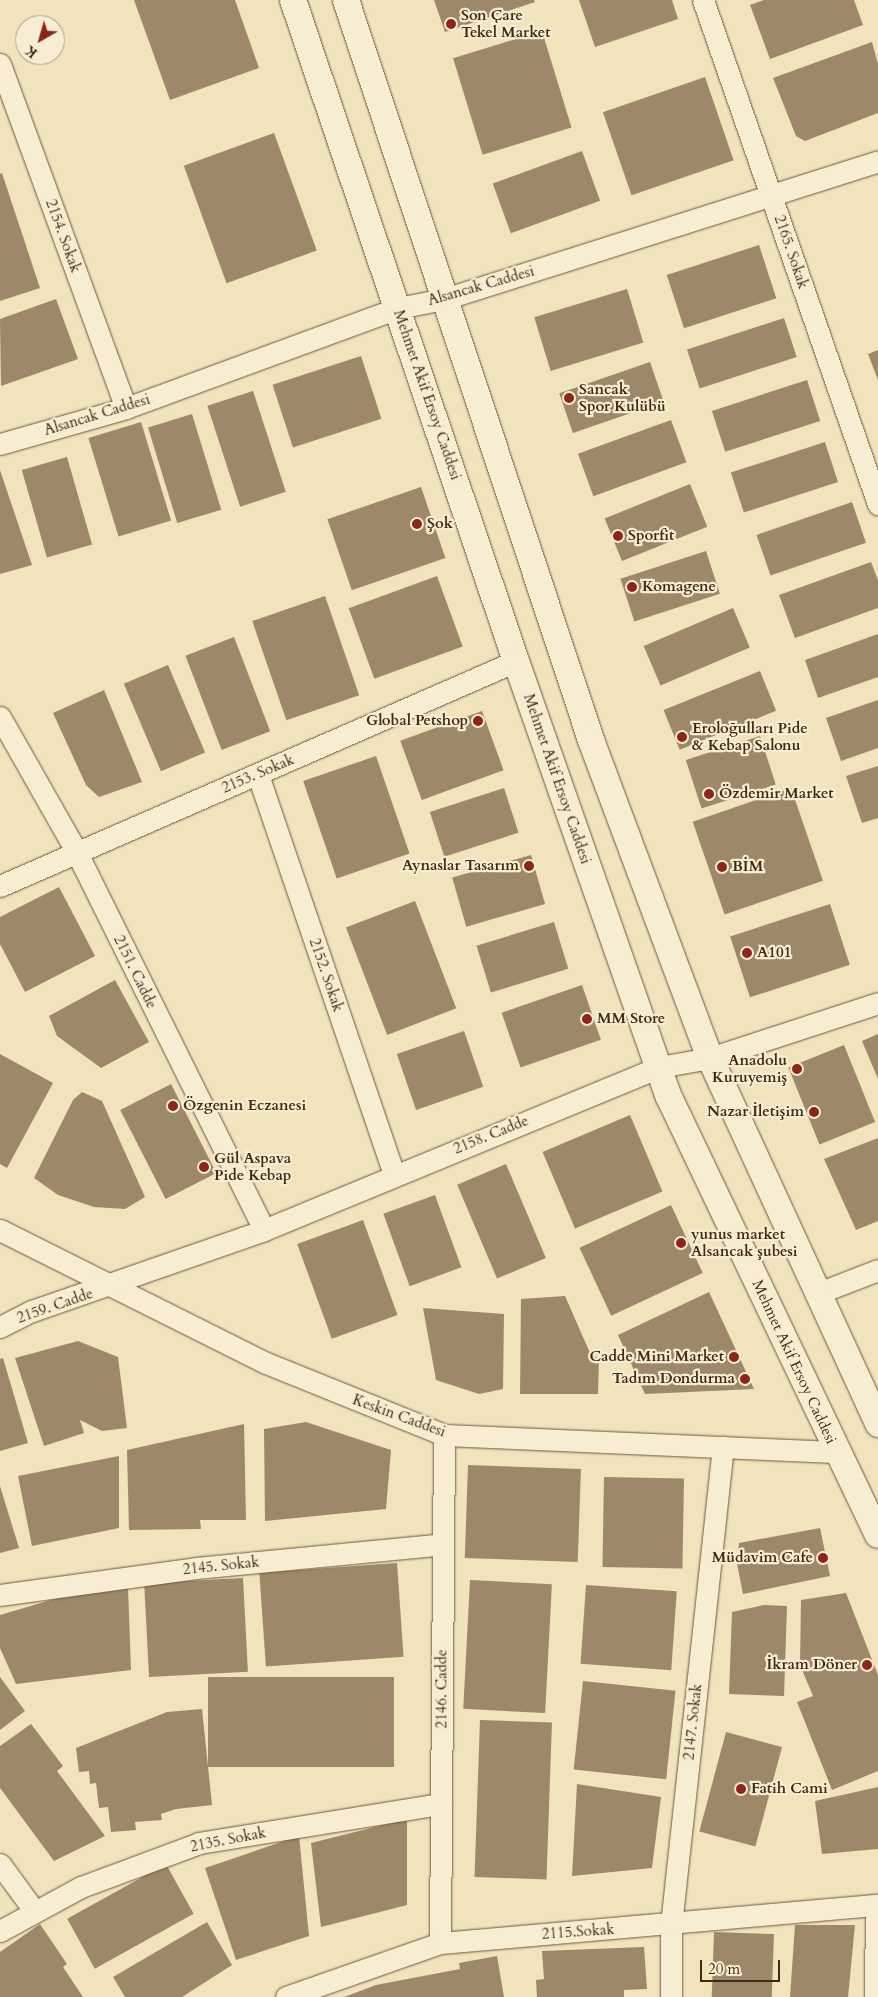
<!DOCTYPE html>
<html>
<head>
<meta charset="utf-8">
<style>
	body { margin:0 }
	#map { position:relative; width:878px; height:1997px; overflow:hidden; background:#f1e3bb; font-family:Cardo,serif }
	div>[style] { position:absolute }
	[style*='--x'] { left:calc(var(--x)*1px); top:calc(var(--y)*1px); width:calc(var(--w)*1px); rotate:calc(var(--a)*1deg) }
	.building>* { inset:0; background:#9d896a; transform-origin:0 0 }
	.roads { filter:drop-shadow(0 0 1px #6e573c) drop-shadow(0 0 1px #6e573c) }
	.minor>* { height:21px; margin:-10.5px; padding:0 10.5px; transform-origin:10.5px; border-radius:10.5px; background:#f6edd3 }
	.tertiary>* { height:26px; margin:-13px; padding:0 13px; transform-origin:13px; border-radius:13px; background:#f6edd3 }
	.dots>* { width:14px; height:14px; translate:-50% -50%; box-sizing:border-box; border:2px solid #f6edd3; border-radius:50% }
	span { translate:-50% -50%; white-space:nowrap; text-align:center; line-height:1.15; -webkit-text-stroke:4.5px #f6edd3; paint-order:stroke }
	.poi-label { font-size:15px; color:#432812; font-weight:700 }
	.left { translate:0 -50%; text-align:left }
	.right { translate:-100% -50%; text-align:right }
	.street-label { font-size:15px; color:#432812 }
	.north { position:absolute; left:15px; top:15px; width:50px; height:50px; box-sizing:border-box; background:#f6edd3; border:1px solid #ae9e86; border-radius:50%; rotate:218deg; font-size:14px; font-weight:700; line-height:20px; text-align:center; color:#432812 }
	.north::after { content:''; display:block; margin:auto; width:18px; height:22px; background:#8f2418; clip-path:polygon(50% 0,100% 100%,50% 72%,0 100%) }
	.scale { position:absolute; left:700px; top:1960px; width:80px; height:22px; box-sizing:border-box; border:2px solid #432812; border-top:0; padding-left:6px; font-size:15px; line-height:18px; white-space:nowrap; color:#432812; -webkit-text-stroke:4px #f6edd3; paint-order:stroke }
</style>
</head>
<body>
<div id="map">
	<div class="building">
		<i style="clip-path:polygon(134px 0,235px 0,259px 68px,170px 100px)"></i>
		<i style="clip-path:polygon(434px 0,534px 0,535px 2px,445px 32px)"></i>
		<i style="clip-path:polygon(579px 0,672px 0,678px 19px,595px 47px)"></i>
		<i style="clip-path:polygon(764px 0,854px 0,863px 25px,770px 59px,750px 5px)"></i>
		<i style="left:542px;top:31px;width:101px;height:93px;rotate:73deg"></i>
		<i style="clip-path:polygon(872px 42px,878px 64px,878px 113px,805px 141px,796px 136px,773px 78px)"></i>
		<i style="left:705px;top:77px;width:88px;height:108px;rotate:71deg"></i>
		<i style="left:274px;top:133px;width:125px;height:96px;rotate:70deg"></i>
		<i style="left:582px;top:151px;width:53px;height:95px;rotate:70deg"></i>
		<i style="clip-path:polygon(2px 173px,40px 288px,0 301px,0 174px)"></i>
		<i style="left:759px;top:245px;width:56px;height:97px;rotate:72deg"></i>
		<i style="left:627px;top:289px;width:56px;height:97px;rotate:73deg"></i>
		<i style="clip-path:polygon(56px 299px,78px 359px,1px 386px,0 319px)"></i>
		<i style="left:784px;top:318px;width:41px;height:102px;rotate:72deg"></i>
		<i style="clip-path:polygon(878px 350px,878px 380px,868px 354px)"></i>
		<i style="left:361px;top:356px;width:66px;height:93px;rotate:72deg"></i>
		<i style="left:650px;top:362px;width:42px;height:96px;rotate:71deg"></i>
		<i style="left:807px;top:380px;width:43px;height:100px;rotate:72deg"></i>
		<i style="left:253px;top:391px;width:106px;height:48px;rotate:72deg"></i>
		<i style="left:192px;top:414px;width:100px;height:46px;rotate:73deg"></i>
		<i style="left:671px;top:420px;width:45px;height:99px;rotate:70deg"></i>
		<i style="left:141px;top:422px;width:103px;height:55px;rotate:73deg"></i>
		<i style="left:825px;top:442px;width:42px;height:99px;rotate:72deg"></i>
		<i style="left:67px;top:457px;width:91px;height:47px;rotate:74deg"></i>
		<i style="clip-path:polygon(0 470px,32px 565px,0 574px)"></i>
		<i style="left:690px;top:484px;width:46px;height:92px;rotate:68deg"></i>
		<i style="left:421px;top:487px;width:75px;height:99px;rotate:71deg"></i>
		<i style="left:852px;top:502px;width:43px;height:101px;rotate:71deg"></i>
		<i style="left:706px;top:551px;width:45px;height:90px;rotate:72deg"></i>
		<i style="clip-path:polygon(871px 562px,878px 580px,878px 608px,795px 638px,779px 595px)"></i>
		<i style="left:437px;top:576px;width:75px;height:94px;rotate:70deg"></i>
		<i style="left:325px;top:596px;width:105px;height:77px;rotate:71deg"></i>
		<i style="left:733px;top:608px;width:43px;height:97px;rotate:67deg"></i>
		<i style="clip-path:polygon(878px 634px,878px 677px,818px 698px,805px 660px)"></i>
		<i style="left:234px;top:637px;width:101px;height:52px;rotate:69deg"></i>
		<i style="left:168px;top:665px;width:95px;height:48px;rotate:67deg"></i>
		<i style="left:760px;top:671px;width:43px;height:104px;rotate:68deg"></i>
		<i style="clip-path:polygon(104px 690px,142px 782px,99px 797px,86px 785px,53px 713px)"></i>
		<i style="clip-path:polygon(878px 700px,878px 748px,841px 761px,826px 718px)"></i>
		<i style="left:482px;top:711px;width:63px;height:87px;rotate:70deg"></i>
		<i style="left:760px;top:736px;width:51px;height:78px;rotate:72deg"></i>
		<i style="left:376px;top:756px;width:103px;height:77px;rotate:71deg"></i>
		<i style="clip-path:polygon(878px 766px,878px 818px,862px 823px,846px 776px)"></i>
		<i style="left:504px;top:788px;width:47px;height:78px;rotate:72deg"></i>
		<i style="left:791px;top:788px;width:98px;height:104px;rotate:71deg"></i>
		<i style="left:531px;top:855px;width:51px;height:82px;rotate:74deg"></i>
		<i style="clip-path:polygon(59px 887px,95px 956px,25px 992px,0 944px,0 917px)"></i>
		<i style="left:415px;top:901px;width:115px;height:74px;rotate:69deg"></i>
		<i style="left:830px;top:904px;width:64px;height:105px;rotate:72deg"></i>
		<i style="left:554px;top:922px;width:49px;height:81px;rotate:73deg"></i>
		<i style="clip-path:polygon(115px 980px,149px 1042px,101px 1068px,57px 1036px,49px 1016px)"></i>
		<i style="left:582px;top:985px;width:58px;height:85px;rotate:71deg"></i>
		<i style="left:464px;top:1031px;width:59px;height:71px;rotate:71deg"></i>
		<i style="clip-path:polygon(878px 1034px,878px 1079px,862px 1041px)"></i>
		<i style="left:844px;top:1045px;width:83px;height:60px;rotate:68deg"></i>
		<i style="clip-path:polygon(0 1054px,53px 1083px,7px 1168px,0 1164px)"></i>
		<i style="left:171px;top:1084px;width:100px;height:57px;rotate:63deg"></i>
		<i style="clip-path:polygon(82px 1092px,102px 1101px,145px 1197px,125px 1209px,94px 1207px,58px 1195px,34px 1178px,73px 1100px)"></i>
		<i style="left:630px;top:1115px;width:83px;height:95px;rotate:67deg"></i>
		<i style="clip-path:polygon(878px 1138px,878px 1221px,856px 1230px,824px 1159px)"></i>
		<i style="left:506px;top:1164px;width:102px;height:53px;rotate:67deg"></i>
		<i style="left:435px;top:1195px;width:77px;height:55px;rotate:70deg"></i>
		<i style="left:671px;top:1205px;width:75px;height:101px;rotate:65deg"></i>
		<i style="left:363px;top:1220px;width:101px;height:70px;rotate:70deg"></i>
		<i style="clip-path:polygon(709px 1292px,754px 1389px,645px 1394px,618px 1335px)"></i>
		<i style="clip-path:polygon(565px 1296px,590px 1353px,599px 1359px,598px 1394px,520px 1394px,521px 1299px)"></i>
		<i style="clip-path:polygon(423px 1308px,504px 1314px,503px 1389px,479px 1394px,436px 1380px)"></i>
		<i style="clip-path:polygon(78px 1341px,118px 1357px,127px 1428px,102px 1431px,80px 1420px,84px 1433px,44px 1446px,15px 1358px)"></i>
		<i style="clip-path:polygon(3px 1358px,28px 1443px,0 1451px,0 1359px)"></i>
		<i style="clip-path:polygon(306px 1422px,391px 1450px,386px 1509px,265px 1521px,264px 1429px)"></i>
		<i style="clip-path:polygon(244px 1424px,246px 1520px,200px 1520px,201px 1529px,129px 1530px,127px 1450px)"></i>
		<i style="clip-path:polygon(119px 1456px,119px 1528px,32px 1546px,18px 1476px)"></i>
		<i style="left:468px;top:1465px;width:113px;height:93px;rotate:2deg"></i>
		<i style="left:604px;top:1477px;width:80px;height:90px;rotate:1deg"></i>
		<i style="clip-path:polygon(0 1486px,19px 1548px,0 1553px)"></i>
		<i style="clip-path:polygon(820px 1528px,830px 1576px,743px 1594px,737px 1564px,739px 1543px)"></i>
		<i style="left:397px;top:1563px;width:94px;height:138px;rotate:86deg"></i>
		<i style="left:243px;top:1578px;width:94px;height:99px;rotate:87deg"></i>
		<i style="left:470px;top:1580px;width:82px;height:129px;rotate:3deg"></i>
		<i style="left:586px;top:1585px;width:91px;height:79px;rotate:4deg"></i>
		<i style="clip-path:polygon(128px 1588px,131px 1670px,16px 1684px,0 1648px,0 1615px,78px 1592px)"></i>
		<i style="clip-path:polygon(846px 1593px,878px 1675px,878px 1771px,832px 1790px,797px 1702px,813px 1696px,800px 1665px,801px 1600px)"></i>
		<i style="clip-path:polygon(764px 1605px,787px 1606px,784px 1696px,729px 1694px,732px 1612px)"></i>
		<i style="clip-path:polygon(0 1677px,25px 1711px,0 1730px)"></i>
		<i style="left:394px;top:1677px;width:90px;height:186px;rotate:90deg"></i>
		<i style="left:583px;top:1681px;width:93px;height:89px;rotate:6deg"></i>
		<i style="clip-path:polygon(202px 1709px,212px 1805px,176px 1809px,161px 1814px,162px 1820px,135px 1822px,136px 1830px,111px 1832px,108px 1807px,99px 1808px,96px 1783px,90px 1784px,89px 1771px,79px 1772px,76px 1748px,167px 1712px)"></i>
		<i style="left:480px;top:1720px;width:72px;height:157px;rotate:2deg"></i>
		<i style="clip-path:polygon(31px 1724px,63px 1766px,57px 1771px,105px 1836px,54px 1861px,0 1788px,0 1746px)"></i>
		<i style="left:726px;top:1732px;width:58px;height:103px;rotate:15deg"></i>
		<i style="clip-path:polygon(577px 1784px,661px 1797px,652px 1868px,572px 1876px)"></i>
		<i style="clip-path:polygon(878px 1787px,878px 1849px,822px 1854px,815px 1801px)"></i>
		<i style="clip-path:polygon(407px 1819px,407px 1905px,321px 1927px,311px 1843px)"></i>
		<i style="clip-path:polygon(299px 1836px,309px 1936px,236px 1960px,205px 1868px)"></i>
		<i style="left:166px;top:1864px;width:57px;height:113px;rotate:61deg"></i>
		<i style="clip-path:polygon(207px 1922px,232px 1965px,182px 1997px,125px 1997px,113px 1977px)"></i>
		<i style="clip-path:polygon(40px 1924px,67px 1964px,63px 1967px,83px 1997px,0 1997px,0 1952px)"></i>
		<i style="clip-path:polygon(795px 1925px,855px 1925px,848px 1997px,790px 1997px)"></i>
		<i style="left:714px;top:1932px;width:60px;height:65px;rotate:2deg"></i>
		<i style="clip-path:polygon(644px 1947px,647px 1989px,624px 1990px,624px 1997px,537px 1997px,536px 1980px,544px 1979px,542px 1951px)"></i>
		<i style="clip-path:polygon(497px 1956px,504px 1997px,344px 1997px,376px 1985px,460px 1969px,459px 1963px)"></i>
	</div>
	<div class="roads">
		<div class="minor">
			<i style="--x:703;--y:0;--w:534;--a:70.85"></i>
			<i style="--x:0;--y:64;--w:366;--a:69.9"></i>
			<i style="--x:0;--y:444;--w:131;--a:-15.9"></i>
			<i style="--x:126;--y:408;--w:290;--a:-20.2"></i>
			<i style="--x:398;--y:308;--w:47;--a:-11.1"></i>
			<i style="--x:444;--y:299;--w:455;--a:-17.6"></i>
			<i style="--x:0;--y:717;--w:154;--a:60.4"></i>
			<i style="--x:76;--y:851;--w:423;--a:63.6"></i>
			<i style="--x:258;--y:775;--w:422;--a:71.2"></i>
			<i style="--x:0;--y:886;--w:563;--a:-23.56"></i>
			<i style="--x:0;--y:1230;--w:297;--a:26.6"></i>
			<i style="--x:266;--y:1363;--w:192;--a:22"></i>
			<i style="--x:444;--y:1435;--w:392;--a:2.5"></i>
			<i style="--x:816;--y:1294;--w:66;--a:-21.2"></i>
			<i style="--x:0;--y:1327;--w:36;--a:-27"></i>
			<i style="--x:32;--y:1311;--w:246;--a:-19.2"></i>
			<i style="--x:264;--y:1230;--w:427;--a:-22.4"></i>
			<i style="--x:659;--y:1067;--w:52;--a:-10"></i>
			<i style="--x:710;--y:1058;--w:177;--a:-18.1"></i>
			<i style="--x:0;--y:1595;--w:198;--a:-7.8"></i>
			<i style="--x:196;--y:1568;--w:248;--a:-5.5"></i>
			<i style="--x:0;--y:1864;--w:59;--a:53.9"></i>
			<i style="--x:0;--y:1931;--w:92;--a:-28.5"></i>
			<i style="--x:81;--y:1887;--w:126;--a:-20.4"></i>
			<i style="--x:199;--y:1843;--w:245;--a:-9.2"></i>
			<i style="--x:440;--y:1943;--w:508;--a:-89.55"></i>
			<i style="--x:286;--y:1997;--w:163;--a:-19.3"></i>
			<i style="--x:440;--y:1943;--w:440;--a:-5"></i>
			<i style="--x:671;--y:1997;--w:72;--a:-90"></i>
			<i style="--x:671;--y:1925;--w:481;--a:-83.8"></i>
			<i style="--x:875;--y:1997;--w:91;--a:-89.4"></i>
		</div>
		<div class="tertiary">
			<i style="--x:293;--y:0;--w:698;--a:71.36"></i>
			<i style="--x:516;--y:661;--w:462;--a:70.7"></i>
			<i style="--x:669;--y:1097;--w:485;--a:64.5"></i>
			<i style="--x:346;--y:0;--w:780;--a:71.68"></i>
			<i style="--x:591;--y:740;--w:340;--a:69.5"></i>
			<i style="--x:710;--y:1058;--w:403;--a:65.3"></i>
		</div>
	</div>
	<div class="dots">
		<i style="left:451px;top:24px;background:#8f2418"></i>
		<i style="left:569px;top:398px;background:#8f2418"></i>
		<i style="left:417px;top:524px;background:#8f2418"></i>
		<i style="left:618px;top:536px;background:#8f2418"></i>
		<i style="left:632px;top:587px;background:#8f2418"></i>
		<i style="left:478px;top:721px;background:#8f2418"></i>
		<i style="left:682px;top:737px;background:#8f2418"></i>
		<i style="left:709px;top:794px;background:#8f2418"></i>
		<i style="left:529px;top:866px;background:#8f2418"></i>
		<i style="left:722px;top:867px;background:#8f2418"></i>
		<i style="left:747px;top:953px;background:#8f2418"></i>
		<i style="left:587px;top:1019px;background:#8f2418"></i>
		<i style="left:797px;top:1069px;background:#8f2418"></i>
		<i style="left:173px;top:1106px;background:#8f2418"></i>
		<i style="left:814px;top:1112px;background:#8f2418"></i>
		<i style="left:204px;top:1167px;background:#8f2418"></i>
		<i style="left:681px;top:1243px;background:#8f2418"></i>
		<i style="left:734px;top:1357px;background:#8f2418"></i>
		<i style="left:745px;top:1379px;background:#8f2418"></i>
		<i style="left:823px;top:1558px;background:#8f2418"></i>
		<i style="left:867px;top:1665px;background:#8f2418"></i>
		<i style="left:741px;top:1789px;background:#8f2418"></i>
	</div>
	<div class="poi-label">
		<span class="left" style="left:461px;top:24px">Son Çare<br>Tekel Market</span>
		<span class="left" style="left:579px;top:398px">Sancak<br>Spor Kulübü</span>
		<span class="left" style="left:427px;top:524px">Şok</span>
		<span class="left" style="left:628px;top:536px">Sporfit</span>
		<span class="left" style="left:642px;top:587px">Komagene</span>
		<span class="right" style="left:468px;top:721px">Global Petshop</span>
		<span class="left" style="left:692px;top:737px">Eroloğulları Pide<br>&amp; Kebap Salonu</span>
		<span class="left" style="left:719px;top:794px">Özdemir Market</span>
		<span class="right" style="left:519px;top:866px">Aynaslar Tasarım</span>
		<span class="left" style="left:732px;top:867px">BİM</span>
		<span class="left" style="left:757px;top:953px">A101</span>
		<span class="left" style="left:597px;top:1019px">MM Store</span>
		<span class="right" style="left:787px;top:1069px">Anadolu<br>Kuruyemiş</span>
		<span class="left" style="left:183px;top:1106px">Özgenin Eczanesi</span>
		<span class="right" style="left:804px;top:1112px">Nazar İletişim</span>
		<span class="left" style="left:214px;top:1167px">Gül Aspava<br>Pide Kebap</span>
		<span class="left" style="left:691px;top:1243px">yunus market<br>Alsancak şubesi</span>
		<span class="right" style="left:724px;top:1357px">Cadde Mini Market</span>
		<span class="right" style="left:735px;top:1379px">Tadım Dondurma</span>
		<span class="right" style="left:813px;top:1558px">Müdavim Cafe</span>
		<span class="right" style="left:857px;top:1665px">İkram Döner</span>
		<span class="left" style="left:751px;top:1789px">Fatih Cami</span>
	</div>
	<div class="street-label">
		<span style="left:63px;top:236px;rotate:70deg">2154. Sokak</span>
		<span style="left:791px;top:252px;rotate:71deg">2165. Sokak</span>
		<span style="left:481px;top:286px;rotate:-16deg">Alsancak Caddesi</span>
		<span style="left:427px;top:395px;rotate:71deg">Mehmet Akif Ersoy Caddesi</span>
		<span style="left:97px;top:415px;rotate:-17deg">Alsancak Caddesi</span>
		<span style="left:258px;top:774px;rotate:-23deg">2153. Sokak</span>
		<span style="left:557px;top:779px;rotate:71deg">Mehmet Akif Ersoy Caddesi</span>
		<span style="left:135px;top:972px;rotate:64deg">2151. Cadde</span>
		<span style="left:326px;top:975px;rotate:71deg">2152. Sokak</span>
		<span style="left:491px;top:1135px;rotate:-22deg">2158. Cadde</span>
		<span style="left:55px;top:1306px;rotate:-19deg">2159. Cadde</span>
		<span style="left:794px;top:1362px;rotate:65deg">Mehmet Akif Ersoy Caddesi</span>
		<span style="left:399px;top:1416px;rotate:20deg">Keskin Caddesi</span>
		<span style="left:221px;top:1566px;rotate:-6deg">2145. Sokak</span>
		<span style="left:442px;top:1689px;rotate:-90deg">2146. Cadde</span>
		<span style="left:693px;top:1722px;rotate:-84deg">2147. Sokak</span>
		<span style="left:228px;top:1840px;rotate:-11deg">2135. Sokak</span>
		<span style="left:578px;top:1932px;rotate:-4deg">2115.Sokak</span>
	</div>
	<div class="north">K</div>
	<div class="scale">20 m</div>
</div>
</body>
</html>
